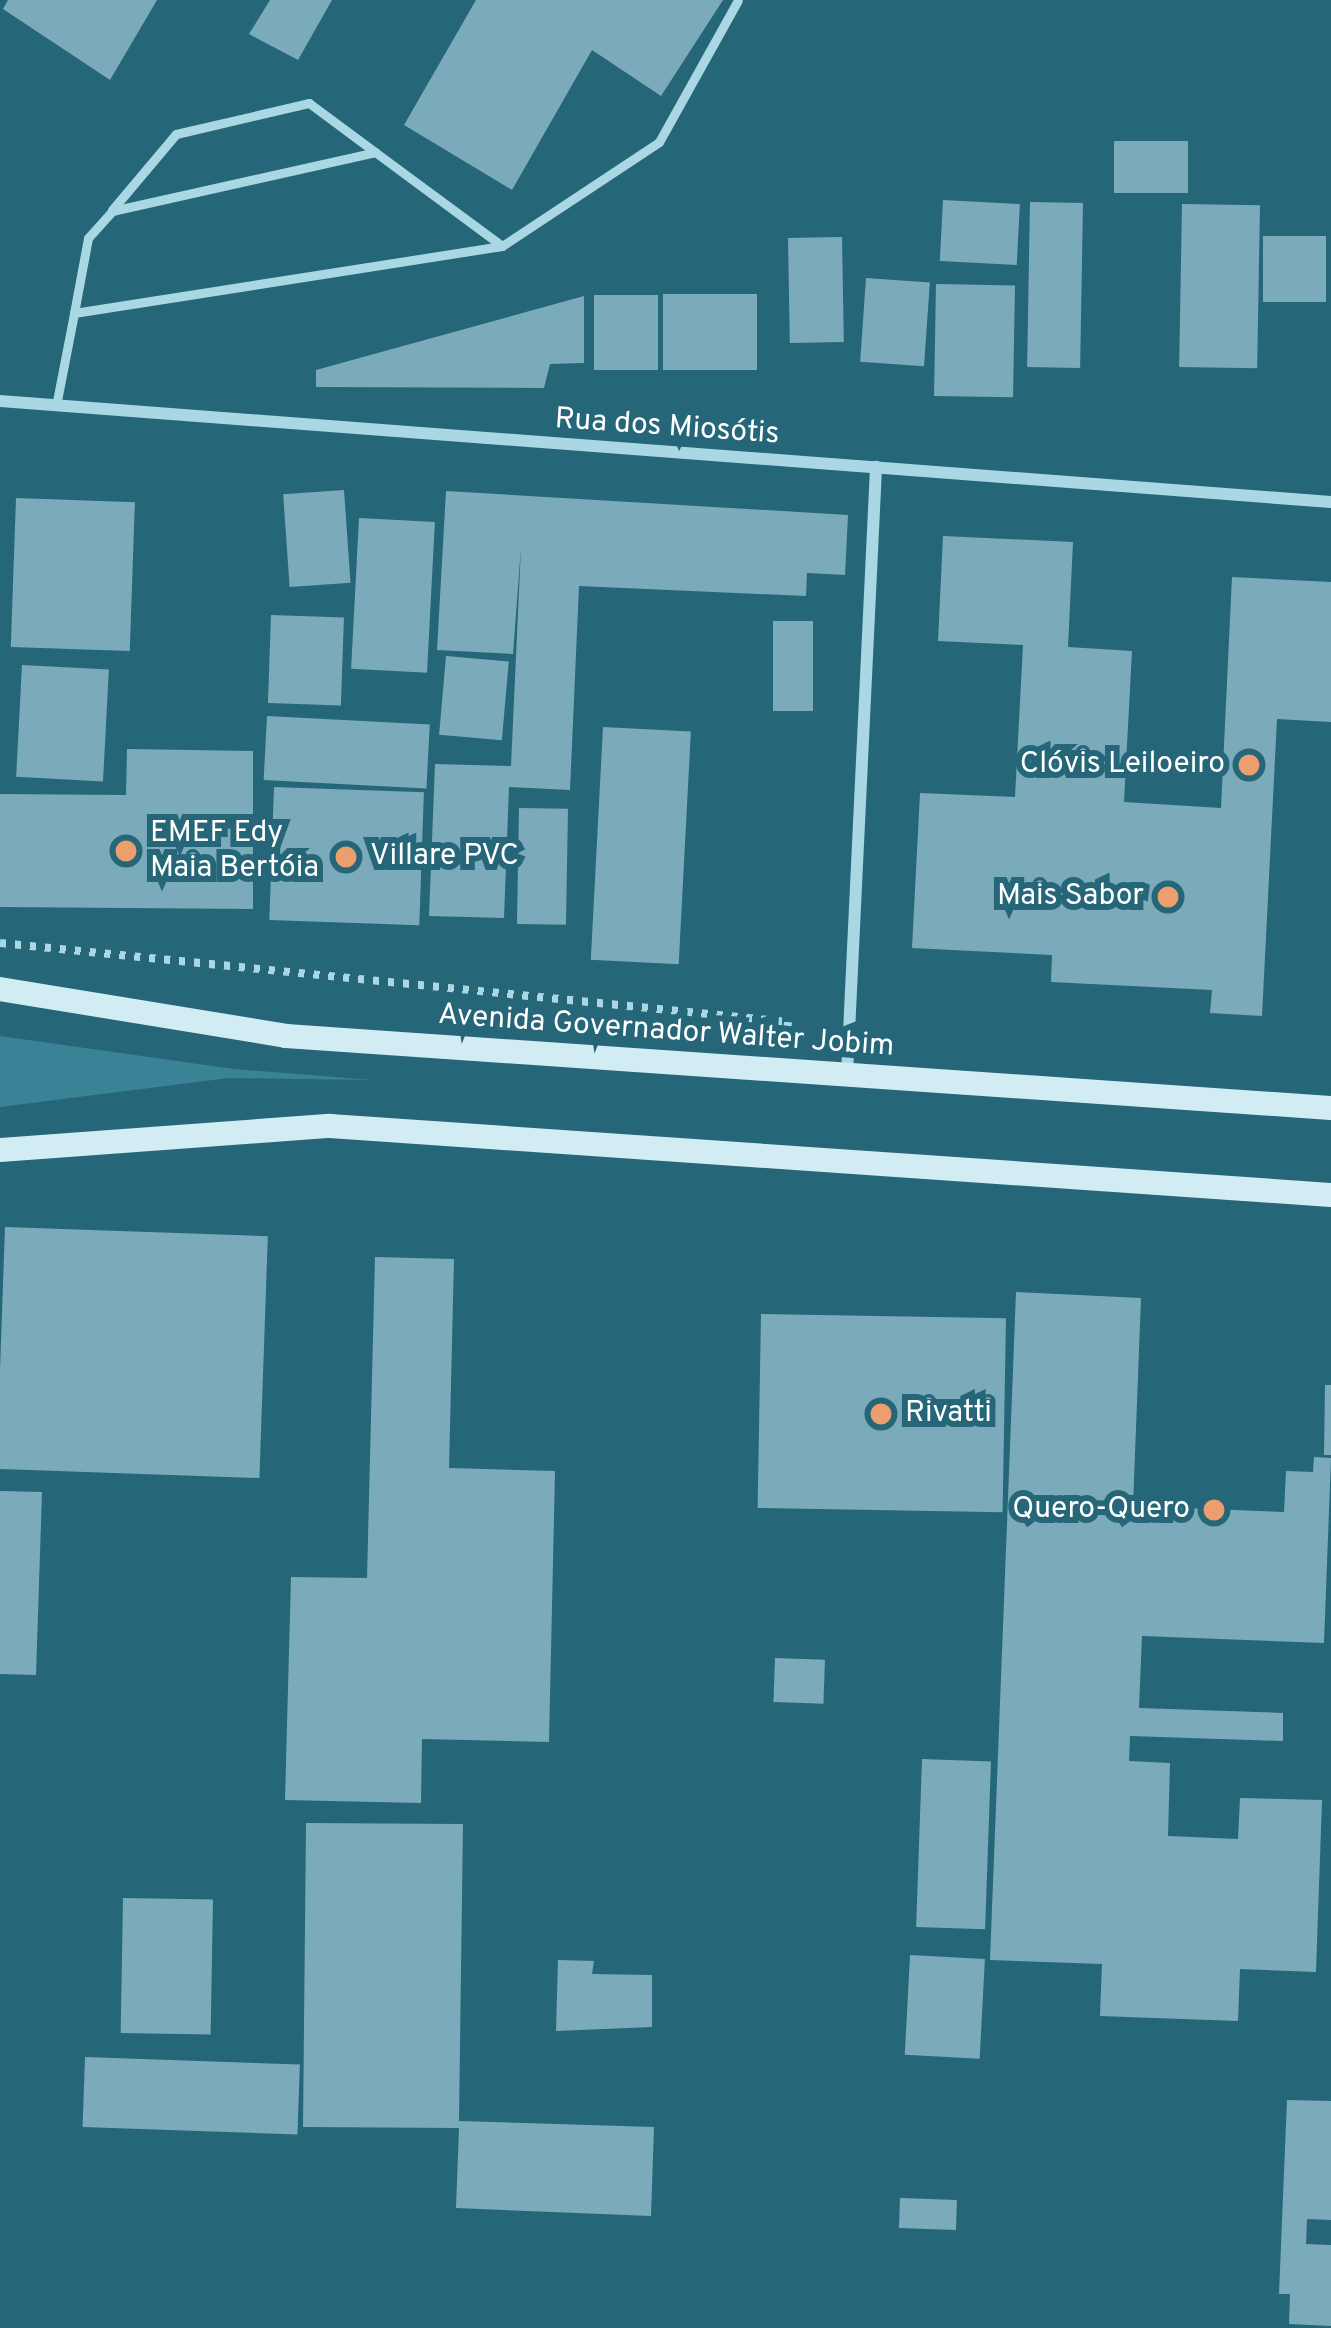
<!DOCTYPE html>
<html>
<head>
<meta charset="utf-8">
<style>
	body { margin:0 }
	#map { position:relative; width:1331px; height:2328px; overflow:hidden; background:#266679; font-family:Overpass,sans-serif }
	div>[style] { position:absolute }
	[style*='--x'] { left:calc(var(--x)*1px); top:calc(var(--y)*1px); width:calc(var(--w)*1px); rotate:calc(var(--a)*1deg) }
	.green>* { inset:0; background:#3a8296 }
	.building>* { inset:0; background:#7babba; transform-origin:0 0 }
	.path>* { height:8px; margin-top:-4px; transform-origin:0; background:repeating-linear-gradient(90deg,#a9d7e3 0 6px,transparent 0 15px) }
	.service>* { height:9px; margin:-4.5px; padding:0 4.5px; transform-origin:4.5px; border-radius:4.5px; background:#a9d7e3 }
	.minor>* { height:12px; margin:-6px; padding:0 6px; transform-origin:6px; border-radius:6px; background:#a9d7e3 }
	.secondary>* { height:24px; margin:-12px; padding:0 12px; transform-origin:12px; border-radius:12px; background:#d2ecf4 }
	.dots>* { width:33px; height:33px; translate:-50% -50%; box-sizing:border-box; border:6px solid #266679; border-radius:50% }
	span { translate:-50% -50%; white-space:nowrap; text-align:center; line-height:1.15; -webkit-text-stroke:12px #266679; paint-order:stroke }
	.street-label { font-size:30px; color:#fff }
	.poi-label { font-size:30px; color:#fff }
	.right { translate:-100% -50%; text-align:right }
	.left { translate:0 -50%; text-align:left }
</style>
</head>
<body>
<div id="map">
	<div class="green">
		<i style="clip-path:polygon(0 1036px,234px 1069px,373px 1080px,229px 1078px,0 1107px)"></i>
	</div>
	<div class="building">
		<i style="clip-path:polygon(8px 0,157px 0,110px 80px,3px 9px)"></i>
		<i style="clip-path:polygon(270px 0,332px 0,298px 60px,249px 34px)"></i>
		<i style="clip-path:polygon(476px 0,723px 0,661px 96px,592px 50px,512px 190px,404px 125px)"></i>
		<i style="left:1114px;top:141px;width:74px;height:52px"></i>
		<i style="left:943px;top:200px;width:77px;height:61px;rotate:3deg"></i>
		<i style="left:1030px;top:202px;width:53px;height:165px;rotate:1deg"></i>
		<i style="left:1182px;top:204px;width:78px;height:163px;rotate:1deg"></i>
		<i style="left:1263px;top:236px;width:63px;height:66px"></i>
		<i style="left:842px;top:237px;width:105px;height:54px;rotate:89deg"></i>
		<i style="left:866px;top:278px;width:64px;height:84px;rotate:4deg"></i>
		<i style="left:936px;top:284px;width:79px;height:112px;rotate:1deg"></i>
		<i style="left:663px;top:294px;width:94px;height:76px"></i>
		<i style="left:594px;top:295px;width:64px;height:75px"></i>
		<i style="clip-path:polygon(584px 296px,584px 363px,550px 364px,544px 388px,316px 387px,316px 370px)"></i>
		<i style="left:344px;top:490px;width:93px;height:61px;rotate:86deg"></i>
		<i style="clip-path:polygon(446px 491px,848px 515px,845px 575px,807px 573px,806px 596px,579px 586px,570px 790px,509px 787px,504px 918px,429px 916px,435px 764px,511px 766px,521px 547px,513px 654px,437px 650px)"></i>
		<i style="left:16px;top:498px;width:119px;height:149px;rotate:2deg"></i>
		<i style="left:359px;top:518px;width:76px;height:151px;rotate:3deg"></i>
		<i style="clip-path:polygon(943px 536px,1073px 542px,1068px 647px,1132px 651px,1124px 802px,1221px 808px,1232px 577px,1331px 582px,1331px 722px,1277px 719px,1262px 1016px,1210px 1013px,1212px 990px,1051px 982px,1052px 955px,912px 948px,920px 793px,1015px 797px,1023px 645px,938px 641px)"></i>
		<i style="left:271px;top:615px;width:73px;height:88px;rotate:2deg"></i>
		<i style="left:773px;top:621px;width:40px;height:90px"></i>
		<i style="left:446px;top:656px;width:63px;height:79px;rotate:5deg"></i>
		<i style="left:22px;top:665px;width:87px;height:112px;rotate:3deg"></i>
		<i style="left:267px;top:716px;width:163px;height:64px;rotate:3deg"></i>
		<i style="left:603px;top:727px;width:88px;height:233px;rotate:3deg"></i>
		<i style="clip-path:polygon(127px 749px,253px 751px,253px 909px,0 907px,0 794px,126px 795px)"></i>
		<i style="left:274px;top:787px;width:150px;height:133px;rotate:2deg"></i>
		<i style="left:519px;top:808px;width:49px;height:116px;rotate:1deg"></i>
		<i style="left:5px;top:1227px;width:263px;height:242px;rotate:2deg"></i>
		<i style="clip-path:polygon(375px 1257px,454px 1259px,449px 1468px,555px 1471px,549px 1742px,422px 1739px,421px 1803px,285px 1800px,291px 1577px,367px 1578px)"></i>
		<i style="clip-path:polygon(1016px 1292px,1141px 1298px,1133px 1506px,1284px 1512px,1286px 1471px,1313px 1472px,1314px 1457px,1331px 1458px,1324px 1643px,1142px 1636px,1139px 1708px,1283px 1713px,1283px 1741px,1130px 1736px,1129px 1761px,1170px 1763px,1168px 1836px,1238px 1839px,1240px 1798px,1322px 1800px,1316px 1972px,1240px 1969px,1238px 2021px,1100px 2016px,1102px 1964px,990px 1960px)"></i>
		<i style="left:761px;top:1314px;width:245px;height:194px;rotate:1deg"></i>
		<i style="clip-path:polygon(1325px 1385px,1331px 1385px,1331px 1455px,1324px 1455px)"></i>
		<i style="clip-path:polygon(0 1491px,42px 1492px,36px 1675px,0 1674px)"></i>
		<i style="left:775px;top:1658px;width:50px;height:44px;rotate:2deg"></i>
		<i style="left:922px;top:1759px;width:69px;height:168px;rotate:2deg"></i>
		<i style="clip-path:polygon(306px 1823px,463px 1824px,459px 2121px,654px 2127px,651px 2216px,456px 2208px,459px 2128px,303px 2127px)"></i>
		<i style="left:123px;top:1898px;width:90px;height:135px;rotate:1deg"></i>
		<i style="left:910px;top:1955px;width:75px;height:100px;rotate:3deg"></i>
		<i style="clip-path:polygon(558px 1960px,594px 1961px,592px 1974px,652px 1975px,652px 2027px,556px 2031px)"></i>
		<i style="left:85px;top:2057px;width:215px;height:70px;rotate:2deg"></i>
		<i style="clip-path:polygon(1287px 2100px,1331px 2101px,1331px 2220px,1307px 2219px,1306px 2244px,1331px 2245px,1331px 2326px,1289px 2324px,1290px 2294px,1279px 2294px)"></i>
		<i style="left:900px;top:2198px;width:57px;height:30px;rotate:2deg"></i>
	</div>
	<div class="path">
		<i style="--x:0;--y:943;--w:792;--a:5.72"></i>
		<i style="--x:788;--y:1022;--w:10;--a:96"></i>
	</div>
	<div class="service">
		<i style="--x:112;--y:210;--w:99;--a:-49.9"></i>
		<i style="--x:176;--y:134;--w:137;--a:-13.1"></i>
		<i style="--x:309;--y:103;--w:82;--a:36.6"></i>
		<i style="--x:74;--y:313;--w:76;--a:-79.4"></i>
		<i style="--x:88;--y:238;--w:36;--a:-48"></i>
		<i style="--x:112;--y:211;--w:270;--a:-12.6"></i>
		<i style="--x:375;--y:152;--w:158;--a:36.5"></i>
		<i style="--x:56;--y:406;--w:95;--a:-79"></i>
		<i style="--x:74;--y:313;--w:433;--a:-8.9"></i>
		<i style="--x:502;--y:246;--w:188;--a:-33.5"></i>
		<i style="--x:659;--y:142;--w:162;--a:-60.9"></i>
	</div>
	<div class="minor">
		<i style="--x:0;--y:401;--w:1335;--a:4.34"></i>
		<i style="--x:847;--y:1074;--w:608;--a:-87.26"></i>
	</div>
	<div class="secondary">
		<i style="--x:0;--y:989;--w:290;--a:9.3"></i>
		<i style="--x:286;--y:1036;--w:1047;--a:3.94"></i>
		<i style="--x:0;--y:1150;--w:331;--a:-4.2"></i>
		<i style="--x:330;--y:1126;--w:1003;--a:3.94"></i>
	</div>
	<div class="dots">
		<i style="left:1249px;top:765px;background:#ec9e6f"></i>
		<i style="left:126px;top:851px;background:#ec9e6f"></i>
		<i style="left:346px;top:857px;background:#ec9e6f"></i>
		<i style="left:1168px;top:897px;background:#ec9e6f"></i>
		<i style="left:881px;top:1414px;background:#ec9e6f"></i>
		<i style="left:1214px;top:1510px;background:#ec9e6f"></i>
	</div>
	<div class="street-label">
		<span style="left:667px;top:428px;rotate:4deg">Rua dos Miosótis</span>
		<span style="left:666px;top:1032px;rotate:4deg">Avenida Governador Walter Jobim</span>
	</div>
	<div class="poi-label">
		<span class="right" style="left:1225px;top:765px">Clóvis Leiloeiro</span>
		<span class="left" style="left:150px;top:851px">EMEF Edy<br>Maia Bertóia</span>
		<span class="left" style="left:370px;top:857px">Villare PVC</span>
		<span class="right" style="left:1144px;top:897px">Mais Sabor</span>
		<span class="left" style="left:905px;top:1414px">Rivatti</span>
		<span class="right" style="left:1190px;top:1510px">Quero-Quero</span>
	</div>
</div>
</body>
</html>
